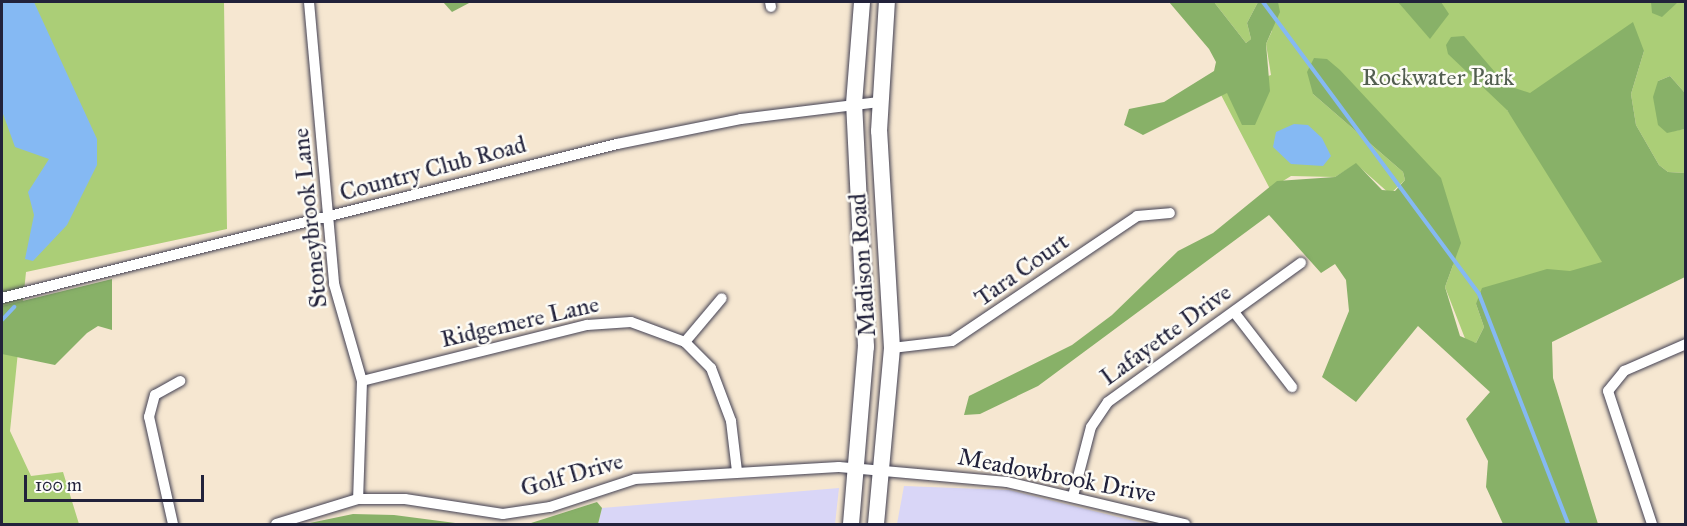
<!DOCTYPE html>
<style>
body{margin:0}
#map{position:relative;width:1687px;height:526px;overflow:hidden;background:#f6e7d1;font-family:"IM FELL Great Primer",serif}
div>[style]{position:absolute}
.built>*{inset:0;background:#d9d6f7}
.green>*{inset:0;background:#abce77}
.forest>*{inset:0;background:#88b168}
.water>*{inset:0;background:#85b9f3}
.stream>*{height:4px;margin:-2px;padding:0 2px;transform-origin:2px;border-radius:2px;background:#85b9f3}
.roads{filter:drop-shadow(0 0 2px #424052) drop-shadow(0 0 2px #424052)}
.street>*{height:10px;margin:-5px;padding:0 5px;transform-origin:5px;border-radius:5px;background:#fff}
.primary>*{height:16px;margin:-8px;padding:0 8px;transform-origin:8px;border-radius:8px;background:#fff}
span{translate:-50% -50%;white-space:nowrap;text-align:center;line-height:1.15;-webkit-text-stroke:5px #fdfcf7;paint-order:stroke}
.park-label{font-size:24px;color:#525e50}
.street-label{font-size:24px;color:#22223b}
.frame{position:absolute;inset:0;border:3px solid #22223b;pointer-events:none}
.scale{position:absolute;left:24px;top:475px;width:180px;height:27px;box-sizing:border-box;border:3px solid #22223b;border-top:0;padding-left:8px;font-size:18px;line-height:21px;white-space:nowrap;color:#22223b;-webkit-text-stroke:4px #fdfcf7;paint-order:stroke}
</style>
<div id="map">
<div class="built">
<i style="clip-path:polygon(904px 486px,1009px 490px,1146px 524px,897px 524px)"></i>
<i style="clip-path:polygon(839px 488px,835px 524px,598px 524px,602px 508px)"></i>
</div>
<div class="green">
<i style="clip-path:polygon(2px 2px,224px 2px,227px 229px,26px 272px,10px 431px,31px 476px,63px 472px,79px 524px,2px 524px)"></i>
<i style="clip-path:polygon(1214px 2px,1258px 2px,1247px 23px,1251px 39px,1246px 43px)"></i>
<i style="clip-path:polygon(1270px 2px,1685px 2px,1685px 93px,1670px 76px,1658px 81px,1657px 115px,1667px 132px,1685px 129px,1685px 173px,1668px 172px,1659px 165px,1636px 125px,1631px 94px,1644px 51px,1507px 110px,1646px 289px,1476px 304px,1484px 327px,1476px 343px,1466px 341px,1445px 287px,1453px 265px,1421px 175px,1320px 59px,1313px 94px,1403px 172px,1405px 180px,1390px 194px,1356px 164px,1335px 177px,1291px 176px,1270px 189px,1220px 93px,1271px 75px,1266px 44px,1272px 31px)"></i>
</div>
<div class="forest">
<i style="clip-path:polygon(443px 2px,471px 2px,452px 12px)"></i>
<i style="clip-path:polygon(1169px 2px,1214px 2px,1246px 43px,1251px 39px,1247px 23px,1258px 2px,1278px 2px,1280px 12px,1266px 44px,1270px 91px,1255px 125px,1242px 125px,1227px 93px,1143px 135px,1124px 125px,1129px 109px,1164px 102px,1214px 71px,1216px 62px,1209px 49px)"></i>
<i style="clip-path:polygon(1398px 2px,1441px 2px,1449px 14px,1430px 39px)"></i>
<i style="clip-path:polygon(1651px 2px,1678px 2px,1662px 17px,1652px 13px)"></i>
<i style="clip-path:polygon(1633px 22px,1644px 51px,1631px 94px,1636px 125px,1659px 165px,1668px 172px,1685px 173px,1685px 277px,1552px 342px,1553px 378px,1598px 524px,1503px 524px,1486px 487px,1488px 461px,1466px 419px,1490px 392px,1418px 326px,1356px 402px,1322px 377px,1349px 311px,1346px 280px,1335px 264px,1321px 273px,1269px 215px,1038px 386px,980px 414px,964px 415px,969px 396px,1072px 345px,1112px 315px,1178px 251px,1213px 233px,1277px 181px,1335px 177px,1356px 163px,1382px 190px,1395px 191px,1405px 180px,1403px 172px,1313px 94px,1307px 72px,1314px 58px,1327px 59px,1340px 70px,1441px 178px,1461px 243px,1445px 287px,1460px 336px,1476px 343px,1484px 327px,1476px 304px,1482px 288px,1547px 269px,1570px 271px,1602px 262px,1507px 110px,1448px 54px,1446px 45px,1451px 37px,1464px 36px,1506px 85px,1530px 93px)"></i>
<i style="clip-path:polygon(1670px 76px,1685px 93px,1685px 129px,1667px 133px,1658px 125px,1653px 97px,1658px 81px)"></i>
<i style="clip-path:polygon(112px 279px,112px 330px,98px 326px,87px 333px,55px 365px,2px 354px,2px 306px)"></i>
<i style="clip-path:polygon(597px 502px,602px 508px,598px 524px,528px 524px)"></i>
<i style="clip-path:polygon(353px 514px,394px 515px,463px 524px,305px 524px)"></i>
</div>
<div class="water">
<i style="clip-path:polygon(2px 2px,34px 2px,97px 139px,97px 165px,67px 225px,33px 261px,25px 259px,34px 215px,28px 192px,49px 159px,15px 147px,2px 111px)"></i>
<i style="clip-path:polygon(1294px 124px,1308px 125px,1322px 138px,1331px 156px,1323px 166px,1291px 164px,1273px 147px,1276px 132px)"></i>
</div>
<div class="stream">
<i style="left:1263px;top:2px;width:363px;rotate:53.5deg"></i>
<i style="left:1479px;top:294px;width:247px;rotate:68.8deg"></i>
<i style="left:2px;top:320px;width:18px;rotate:-47deg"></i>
</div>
<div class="roads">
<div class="street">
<i style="left:309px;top:2px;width:283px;rotate:84.9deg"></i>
<i style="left:334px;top:284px;width:101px;rotate:73.9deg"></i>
<i style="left:362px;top:381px;width:118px;rotate:91.9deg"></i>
<i style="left:770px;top:2px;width:5px;rotate:79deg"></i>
<i style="left:2px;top:298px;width:634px;rotate:-14.06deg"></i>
<i style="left:617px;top:144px;width:126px;rotate:-11.4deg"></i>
<i style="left:741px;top:119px;width:139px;rotate:-7deg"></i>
<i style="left:1234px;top:312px;width:95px;rotate:52.3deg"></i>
<i style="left:685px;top:342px;width:57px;rotate:-49.9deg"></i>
<i style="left:892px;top:348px;width:60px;rotate:-6.7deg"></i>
<i style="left:952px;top:341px;width:223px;rotate:-34deg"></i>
<i style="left:1137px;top:216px;width:33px;rotate:-5deg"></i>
<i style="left:362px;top:381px;width:232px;rotate:-14deg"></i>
<i style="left:587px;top:325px;width:44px;rotate:-3.9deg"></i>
<i style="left:631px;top:322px;width:58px;rotate:20.3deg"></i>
<i style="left:685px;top:342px;width:37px;rotate:45deg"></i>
<i style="left:711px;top:368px;width:57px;rotate:69.3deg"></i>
<i style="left:731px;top:421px;width:50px;rotate:83.2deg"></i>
<i style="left:1073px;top:496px;width:71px;rotate:-75.4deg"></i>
<i style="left:1091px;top:427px;width:30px;rotate:-56deg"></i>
<i style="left:1108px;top:402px;width:238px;rotate:-35.8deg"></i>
<i style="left:173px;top:524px;width:110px;rotate:-102.6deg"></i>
<i style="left:149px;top:417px;width:23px;rotate:-75deg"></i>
<i style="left:155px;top:395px;width:29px;rotate:-29deg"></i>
<i style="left:276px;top:524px;width:86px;rotate:-17deg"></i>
<i style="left:358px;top:499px;width:47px"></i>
<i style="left:405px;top:499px;width:99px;rotate:8.7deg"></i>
<i style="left:503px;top:514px;width:48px;rotate:-8.5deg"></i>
<i style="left:550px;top:507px;width:89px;rotate:-18.2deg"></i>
<i style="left:635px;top:479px;width:204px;rotate:-3.4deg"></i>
<i style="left:839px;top:467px;width:169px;rotate:5.1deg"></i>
<i style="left:1007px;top:482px;width:183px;rotate:13.3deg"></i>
<i style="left:1652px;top:524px;width:140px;rotate:-108.3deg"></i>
<i style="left:1608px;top:391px;width:26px;rotate:-51deg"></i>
<i style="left:1624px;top:371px;width:68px;rotate:-23.5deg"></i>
</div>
<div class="primary">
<i style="left:851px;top:524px;width:178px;rotate:-85.2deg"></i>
<i style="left:866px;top:347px;width:243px;rotate:-92.8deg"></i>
<i style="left:854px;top:104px;width:102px;rotate:-85.5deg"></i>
<i style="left:876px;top:524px;width:177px;rotate:-84.8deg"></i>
<i style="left:892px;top:348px;width:217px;rotate:-93.4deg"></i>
<i style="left:879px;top:131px;width:129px;rotate:-86.5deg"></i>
</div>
</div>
<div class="park-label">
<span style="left:1438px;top:78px">Rockwater Park</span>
</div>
<div class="street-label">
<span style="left:433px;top:169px;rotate:-15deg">Country Club Road</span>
<span style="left:310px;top:218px;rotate:-96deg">Stoneybrook Lane</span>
<span style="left:863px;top:265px;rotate:-94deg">Madison Road</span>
<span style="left:1022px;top:270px;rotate:-35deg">Tara Court</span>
<span style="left:520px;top:322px;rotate:-13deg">Ridgemere Lane</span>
<span style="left:1166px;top:335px;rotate:-36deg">Lafayette Drive</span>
<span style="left:572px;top:475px;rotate:-16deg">Golf Drive</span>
<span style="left:1057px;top:476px;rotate:11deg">Meadowbrook Drive</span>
</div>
<div class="frame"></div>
<div class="scale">100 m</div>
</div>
